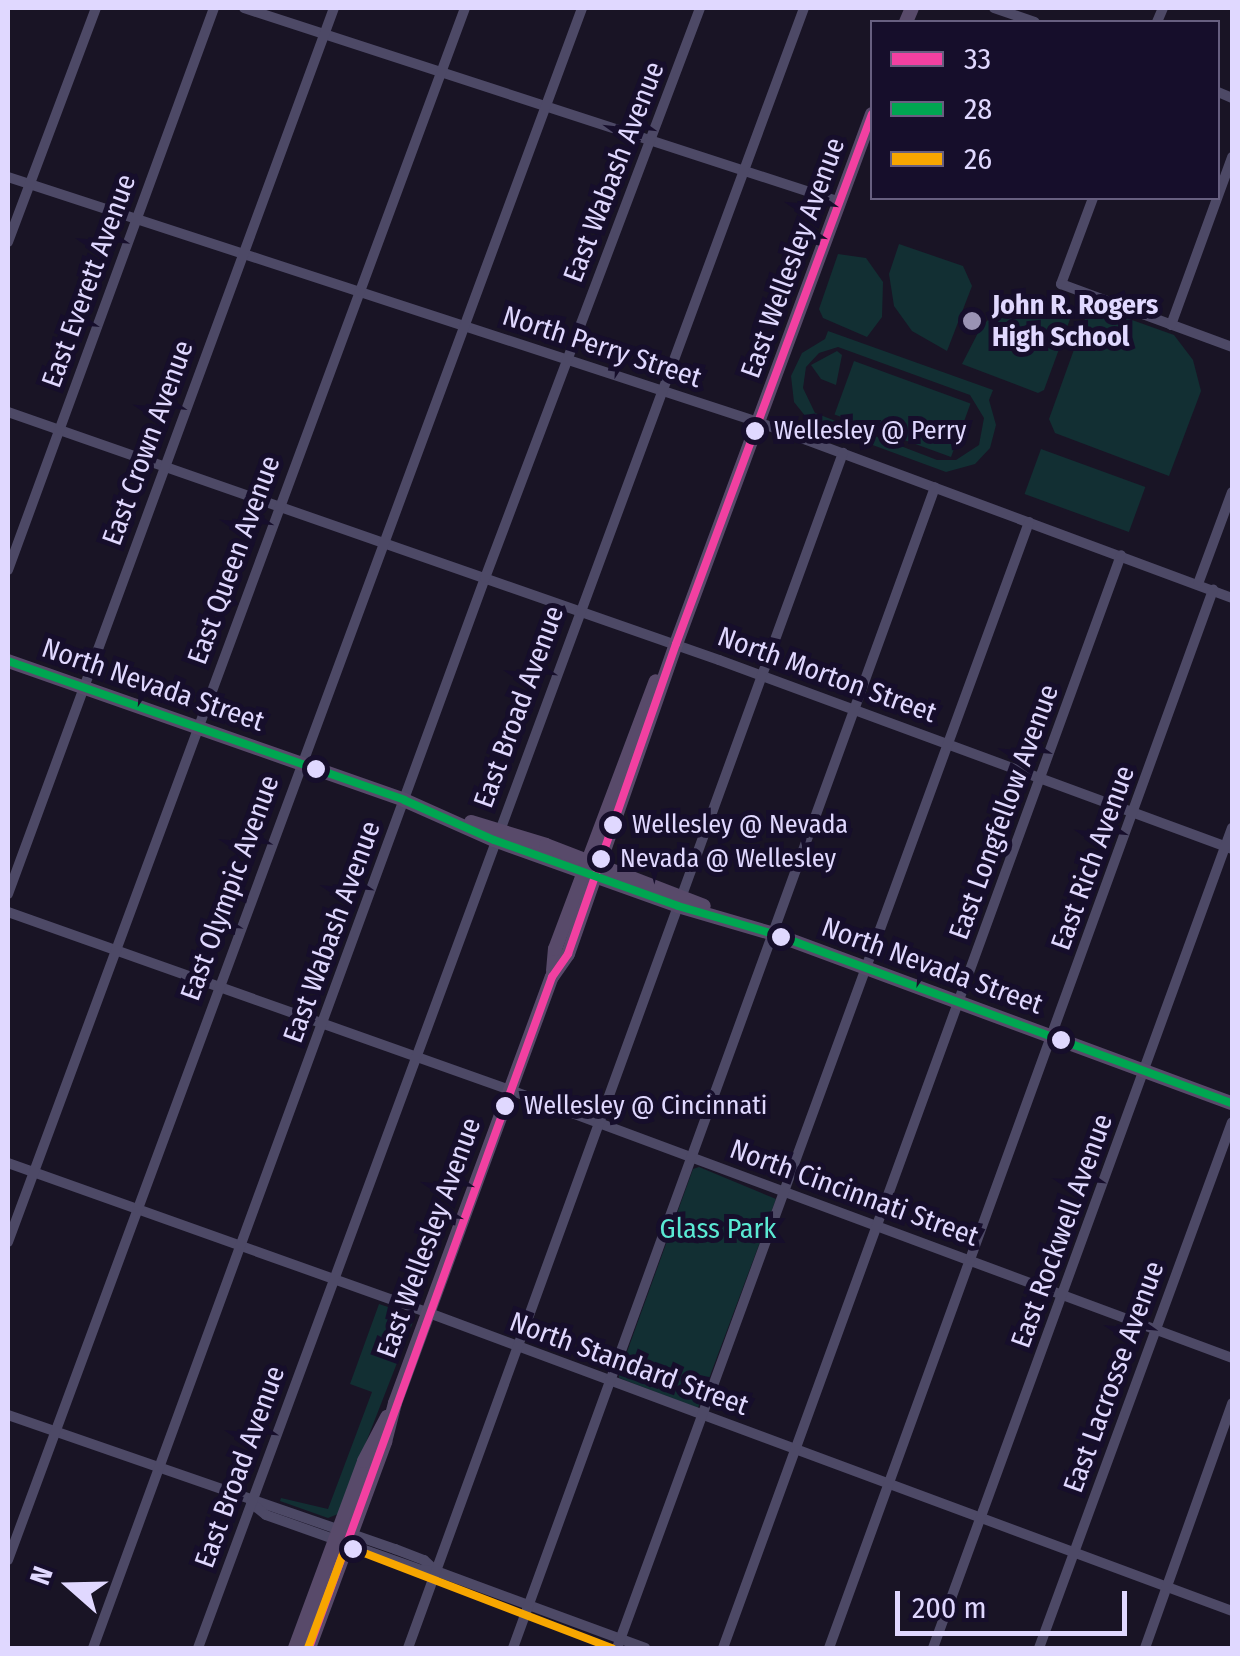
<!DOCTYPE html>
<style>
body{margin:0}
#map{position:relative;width:1240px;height:1656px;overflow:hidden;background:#191425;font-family:"Fira Sans Condensed",sans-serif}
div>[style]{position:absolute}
.green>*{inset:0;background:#122f33;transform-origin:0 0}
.minor>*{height:10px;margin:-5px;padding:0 5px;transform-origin:5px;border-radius:5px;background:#4d4966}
.major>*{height:14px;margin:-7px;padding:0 7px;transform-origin:7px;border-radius:7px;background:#584a6a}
.bus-1>*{height:8px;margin:-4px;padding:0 4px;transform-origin:4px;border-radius:4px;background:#f240a1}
.bus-2>*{height:8px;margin:-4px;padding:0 4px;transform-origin:4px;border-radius:4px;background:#00a651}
.bus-3>*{height:8px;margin:-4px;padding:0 4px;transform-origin:4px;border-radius:4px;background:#f7a600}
.dots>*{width:28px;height:28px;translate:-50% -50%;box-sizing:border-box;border:5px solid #160e2b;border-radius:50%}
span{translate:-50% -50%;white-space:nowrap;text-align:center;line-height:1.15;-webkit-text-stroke:10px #160e2b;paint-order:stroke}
.bus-label{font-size:26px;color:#e0d8ff}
.left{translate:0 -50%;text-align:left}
.street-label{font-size:28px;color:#e0d8ff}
.poi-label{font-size:28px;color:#e0d8ff;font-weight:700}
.park-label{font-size:28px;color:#5ae9d3}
.frame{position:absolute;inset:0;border:10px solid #e0d8ff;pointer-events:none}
.legend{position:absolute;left:870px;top:20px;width:350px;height:180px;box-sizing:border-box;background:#160e2b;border:2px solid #675f80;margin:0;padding:12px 18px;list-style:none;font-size:30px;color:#e0d8ff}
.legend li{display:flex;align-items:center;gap:20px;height:50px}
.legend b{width:50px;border:2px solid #675f80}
.north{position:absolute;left:20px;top:1536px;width:100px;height:100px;-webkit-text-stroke:8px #160e2b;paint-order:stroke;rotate:290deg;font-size:28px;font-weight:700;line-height:40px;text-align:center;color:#e0d8ff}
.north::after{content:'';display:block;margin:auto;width:35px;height:45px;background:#e0d8ff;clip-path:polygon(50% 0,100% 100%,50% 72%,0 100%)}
.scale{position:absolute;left:895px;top:1591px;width:232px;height:45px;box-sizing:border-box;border:5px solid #e0d8ff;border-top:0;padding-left:12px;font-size:30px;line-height:35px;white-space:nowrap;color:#e0d8ff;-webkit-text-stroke:8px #160e2b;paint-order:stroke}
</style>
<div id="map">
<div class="green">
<i style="clip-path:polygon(899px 244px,963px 266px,972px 286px,947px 351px,912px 331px,894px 306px,889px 274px)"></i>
<i style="clip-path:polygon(838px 254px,866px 258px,883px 282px,882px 317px,867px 337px,823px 318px,819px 309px)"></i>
<i style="clip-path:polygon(1027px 302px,1073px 311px,1044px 390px,1038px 393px,962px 364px,981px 327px,994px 314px)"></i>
<i style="clip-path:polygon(1090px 305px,1174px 335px,1193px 360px,1201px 391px,1169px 476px,1055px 433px,1049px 419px)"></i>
<i style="clip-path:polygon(evenodd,828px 331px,993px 390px,989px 400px,996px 425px,990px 448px,975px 464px,946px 472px,810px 422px,794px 402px,791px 376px,802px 353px,825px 339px,828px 331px,838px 347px,970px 395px,984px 418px,979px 445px,956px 460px,937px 460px,815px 413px,803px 388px,806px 367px,819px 353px,838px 347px)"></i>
<i style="clip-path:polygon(837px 351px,842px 355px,836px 385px,821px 379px,811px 365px)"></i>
<i style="left:854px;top:361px;width:124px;height:57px;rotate:20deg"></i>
<i style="left:1041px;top:449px;width:111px;height:48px;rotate:20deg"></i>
<i style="clip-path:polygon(699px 1167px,776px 1199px,698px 1408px,619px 1378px,619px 1374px,693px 1169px)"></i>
<i style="clip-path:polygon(379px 1304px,412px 1315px,413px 1322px,338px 1514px,328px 1518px,280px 1501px,281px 1498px,328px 1509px,372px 1392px,350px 1384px)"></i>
</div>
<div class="minor">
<i style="left:244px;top:8px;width:627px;rotate:18.03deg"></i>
<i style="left:994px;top:8px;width:43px;rotate:18.9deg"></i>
<i style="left:1157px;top:22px;width:15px;rotate:-67deg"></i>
<i style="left:1218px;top:92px;width:15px;rotate:23deg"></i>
<i style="left:8px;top:177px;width:789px;rotate:18.09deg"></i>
<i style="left:758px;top:422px;width:506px;rotate:20.37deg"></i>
<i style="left:1093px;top:198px;width:92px;rotate:110.4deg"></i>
<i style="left:1061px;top:284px;width:182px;rotate:20.2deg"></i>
<i style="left:8px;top:242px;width:250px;rotate:-69.4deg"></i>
<i style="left:1171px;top:325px;width:179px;rotate:-70deg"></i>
<i style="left:8px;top:412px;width:753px;rotate:19.23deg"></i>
<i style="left:719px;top:660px;width:547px;rotate:20.22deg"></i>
<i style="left:8px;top:570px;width:599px;rotate:-69.87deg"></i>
<i style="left:1198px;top:584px;width:98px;rotate:-69.7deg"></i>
<i style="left:8px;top:894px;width:944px;rotate:-69.8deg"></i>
<i style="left:8px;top:912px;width:533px;rotate:19.52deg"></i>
<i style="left:510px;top:1090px;width:770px;rotate:20.36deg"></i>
<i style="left:8px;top:1163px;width:447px;rotate:19.6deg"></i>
<i style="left:429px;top:1313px;width:857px;rotate:20.36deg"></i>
<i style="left:8px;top:1242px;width:1316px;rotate:-69.68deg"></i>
<i style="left:8px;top:1415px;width:410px;rotate:19.1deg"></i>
<i style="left:395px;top:1549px;width:31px;rotate:21deg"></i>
<i style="left:424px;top:1560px;width:16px;rotate:43deg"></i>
<i style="left:436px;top:1571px;width:223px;rotate:20.2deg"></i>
<i style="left:251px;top:1503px;width:19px;rotate:39deg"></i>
<i style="left:266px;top:1515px;width:164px;rotate:19.5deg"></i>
<i style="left:421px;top:1570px;width:14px;rotate:4deg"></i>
<i style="left:8px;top:1560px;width:1655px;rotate:-69.7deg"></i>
<i style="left:93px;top:1648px;width:1140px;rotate:-69.88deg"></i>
<i style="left:485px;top:578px;width:609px;rotate:-69.33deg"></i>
<i style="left:198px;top:1648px;width:1748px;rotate:-69.72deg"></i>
<i style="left:408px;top:1648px;width:1272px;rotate:-70deg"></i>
<i style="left:513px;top:1648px;width:1235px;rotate:-70.02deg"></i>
<i style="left:617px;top:1648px;width:1199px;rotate:-69.9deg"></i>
<i style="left:723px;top:1648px;width:1163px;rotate:-69.99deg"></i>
<i style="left:829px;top:1648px;width:1126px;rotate:-70.05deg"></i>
<i style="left:933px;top:1648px;width:873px;rotate:-69.97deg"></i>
<i style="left:1039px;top:1648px;width:560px;rotate:-69.85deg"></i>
<i style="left:1145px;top:1648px;width:260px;rotate:-70.4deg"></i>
</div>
<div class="major">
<i style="left:906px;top:22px;width:15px;rotate:-67deg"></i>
<i style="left:8px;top:661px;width:420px;rotate:19.3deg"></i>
<i style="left:404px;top:800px;width:98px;rotate:24deg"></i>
<i style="left:494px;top:840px;width:195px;rotate:19.7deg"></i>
<i style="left:678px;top:906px;width:100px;rotate:16.3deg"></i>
<i style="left:774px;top:934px;width:488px;rotate:20.3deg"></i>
<i style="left:471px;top:822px;width:78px;rotate:17deg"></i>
<i style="left:546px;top:845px;width:169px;rotate:21.1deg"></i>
<i style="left:553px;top:971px;width:22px;rotate:-85deg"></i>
<i style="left:555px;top:949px;width:286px;rotate:-69.4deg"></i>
<i style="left:295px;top:1648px;width:199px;rotate:-69.7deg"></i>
<i style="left:364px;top:1461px;width:50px;rotate:-62.4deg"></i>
<i style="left:309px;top:1648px;width:220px;rotate:-69.7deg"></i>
<i style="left:385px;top:1442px;width:40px;rotate:-75.6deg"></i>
<i style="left:395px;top:1403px;width:454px;rotate:-69.8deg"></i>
<i style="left:552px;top:977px;width:28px;rotate:-55deg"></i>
<i style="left:568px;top:954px;width:328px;rotate:-70.8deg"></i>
<i style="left:676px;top:644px;width:565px;rotate:-69.71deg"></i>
</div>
<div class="bus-1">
<i style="left:309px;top:1648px;width:714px;rotate:-70.09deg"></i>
<i style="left:552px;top:977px;width:28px;rotate:-55deg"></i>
<i style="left:568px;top:954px;width:328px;rotate:-70.8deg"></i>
<i style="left:676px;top:644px;width:565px;rotate:-69.71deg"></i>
</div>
<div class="bus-2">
<i style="left:8px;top:661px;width:420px;rotate:19.3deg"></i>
<i style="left:404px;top:800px;width:98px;rotate:24deg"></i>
<i style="left:494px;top:840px;width:195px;rotate:19.7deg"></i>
<i style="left:678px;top:906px;width:100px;rotate:16.3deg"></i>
<i style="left:774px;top:934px;width:488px;rotate:20.3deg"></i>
</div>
<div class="bus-3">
<i style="left:308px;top:1648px;width:109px;rotate:-69.6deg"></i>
<i style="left:346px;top:1546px;width:285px;rotate:21deg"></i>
</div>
<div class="dots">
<i style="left:972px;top:321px;background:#9a93b3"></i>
<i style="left:755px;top:431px;background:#e0d8ff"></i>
<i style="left:316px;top:769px;background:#e0d8ff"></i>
<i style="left:613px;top:825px;background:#e0d8ff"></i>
<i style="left:601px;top:859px;background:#e0d8ff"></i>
<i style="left:781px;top:937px;background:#e0d8ff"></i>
<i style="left:1061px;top:1040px;background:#e0d8ff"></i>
<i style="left:505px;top:1106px;background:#e0d8ff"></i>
<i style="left:353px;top:1549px;background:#e0d8ff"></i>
</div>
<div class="bus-label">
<span class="left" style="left:774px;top:431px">Wellesley @ Perry</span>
<span class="left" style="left:632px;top:825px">Wellesley @ Nevada</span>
<span class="left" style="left:620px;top:859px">Nevada @ Wellesley</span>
<span class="left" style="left:524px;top:1106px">Wellesley @ Cincinnati</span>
</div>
<div class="street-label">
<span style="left:614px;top:172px;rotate:-69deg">East Wabash Avenue</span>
<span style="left:793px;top:258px;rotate:-70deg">East Wellesley Avenue</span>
<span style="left:89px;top:281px;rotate:-70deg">East Everett Avenue</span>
<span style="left:602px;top:347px;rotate:18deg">North Perry Street</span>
<span style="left:148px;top:443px;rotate:-70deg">East Crown Avenue</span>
<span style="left:234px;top:560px;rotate:-70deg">East Queen Avenue</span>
<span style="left:827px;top:675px;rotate:20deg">North Morton Street</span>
<span style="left:153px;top:685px;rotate:19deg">North Nevada Street</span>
<span style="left:519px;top:707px;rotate:-70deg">East Broad Avenue</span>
<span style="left:1004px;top:812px;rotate:-70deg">East Longfellow Avenue</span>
<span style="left:1093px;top:858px;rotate:-70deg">East Rich Avenue</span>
<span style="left:230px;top:888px;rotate:-70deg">East Olympic Avenue</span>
<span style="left:332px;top:932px;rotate:-70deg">East Wabash Avenue</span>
<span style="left:932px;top:966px;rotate:20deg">North Nevada Street</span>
<span style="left:854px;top:1193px;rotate:20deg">North Cincinnati Street</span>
<span style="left:1062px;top:1231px;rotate:-70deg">East Rockwell Avenue</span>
<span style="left:429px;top:1238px;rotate:-70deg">East Wellesley Avenue</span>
<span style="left:629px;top:1364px;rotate:20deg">North Standard Street</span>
<span style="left:1114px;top:1377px;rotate:-70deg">East Lacrosse Avenue</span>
<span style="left:240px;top:1467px;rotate:-70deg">East Broad Avenue</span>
</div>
<div class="poi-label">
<span class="left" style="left:992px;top:321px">John R. Rogers<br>High School</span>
</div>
<div class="park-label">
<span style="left:718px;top:1229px">Glass Park</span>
</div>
<div class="frame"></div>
<ul class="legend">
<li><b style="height:12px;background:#f240a1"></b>33</li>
<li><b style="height:12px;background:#00a651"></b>28</li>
<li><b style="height:12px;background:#f7a600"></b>26</li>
</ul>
<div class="north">N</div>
<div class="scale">200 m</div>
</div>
